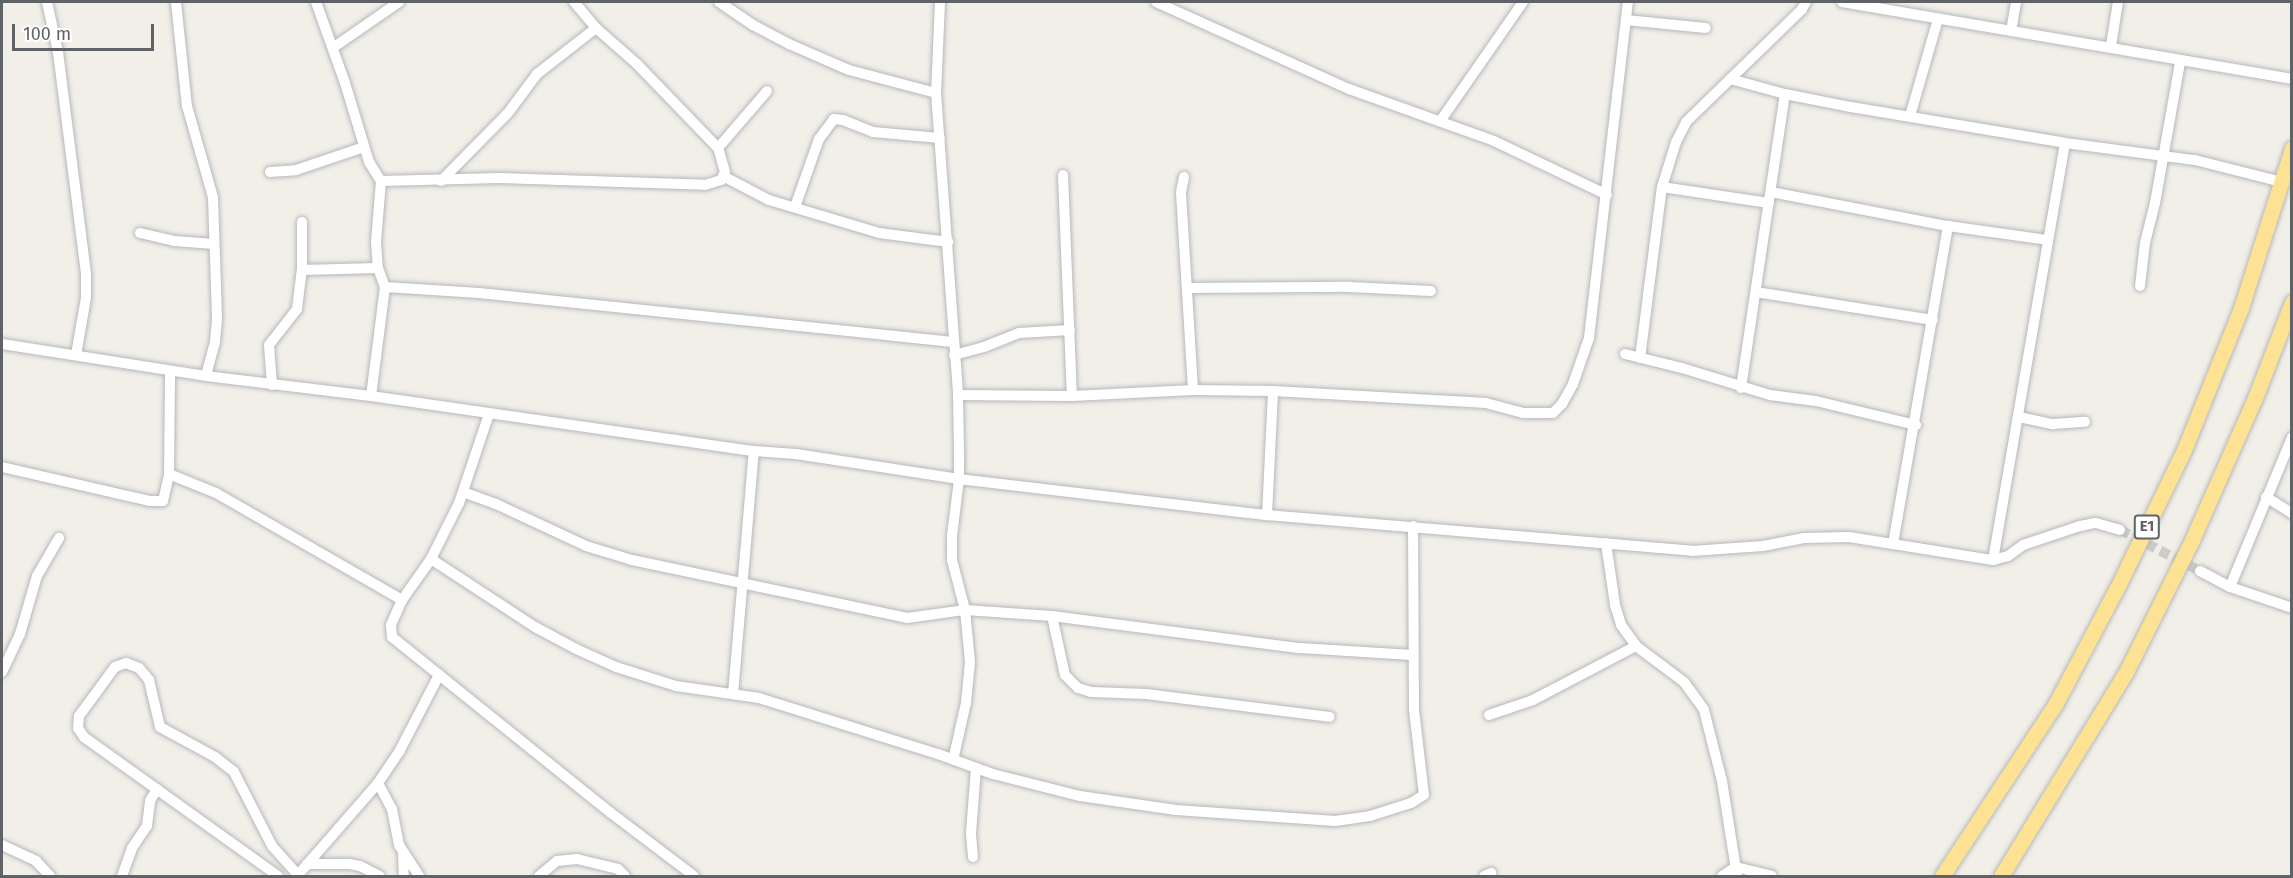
<!DOCTYPE html>
<style>
body{margin:0}
#map{position:relative;width:2293px;height:878px;overflow:hidden;background:#f1efe8;font-family:"Fira Sans",sans-serif}
div>[style]{position:absolute}
.minor-tunnel>*{height:10px;margin-top:-5px;transform-origin:0;background:repeating-linear-gradient(90deg,#ccccc8 0 10px,transparent 0 15px)}
.roads{filter:drop-shadow(0 0 2px #b5b8bc) drop-shadow(0 0 2px #b5b8bc)}
.minor>*{height:10px;margin:-5px;padding:0 5px;transform-origin:5px;border-radius:5px;background:#fff}
.highway>*{height:15px;margin:-7.5px;padding:0 7.5px;transform-origin:7.5px;border-radius:7.5px;background:#fde293}
span{translate:-50% -50%;white-space:nowrap;text-align:center;line-height:1.15;-webkit-text-stroke:4.5px #fff;paint-order:stroke}
.shield-label span{padding:2px 4px;background:#fff;border:2px solid;border-radius:4px;-webkit-text-stroke-width:0}
.shield-label{font-size:15px;color:#5f6368;font-weight:700}
.frame{position:absolute;inset:0;border:3px solid #5f6368;pointer-events:none}
.scale{position:absolute;left:12px;top:24px;width:142px;height:27px;box-sizing:border-box;border:3px solid #5f6368;border-top:0;padding-left:8px;font-size:18px;line-height:21px;white-space:nowrap;color:#5f6368;-webkit-text-stroke:4px #fff;paint-order:stroke}
</style>
<div id="map">
<div class="minor-tunnel">
<i style="left:2120px;top:530px;width:90px;rotate:27.1deg"></i>
</div>
<div class="roads">
<div class="minor">
<i style="left:47px;top:2px;width:51px;rotate:77.6deg"></i>
<i style="left:58px;top:52px;width:225px;rotate:82.8deg"></i>
<i style="left:86px;top:275px;width:23px;rotate:90deg"></i>
<i style="left:86px;top:298px;width:58px;rotate:100deg"></i>
<i style="left:176px;top:2px;width:105px;rotate:84deg"></i>
<i style="left:187px;top:106px;width:95px;rotate:74.1deg"></i>
<i style="left:213px;top:197px;width:122px;rotate:88.1deg"></i>
<i style="left:217px;top:319px;width:23px;rotate:95deg"></i>
<i style="left:215px;top:342px;width:35px;rotate:105deg"></i>
<i style="left:316px;top:2px;width:86px;rotate:70.3deg"></i>
<i style="left:345px;top:83px;width:83px;rotate:73.1deg"></i>
<i style="left:369px;top:162px;width:22px;rotate:58deg"></i>
<i style="left:381px;top:181px;width:61px;rotate:94.7deg"></i>
<i style="left:376px;top:242px;width:26px;rotate:86deg"></i>
<i style="left:378px;top:268px;width:20px;rotate:70deg"></i>
<i style="left:385px;top:287px;width:110px;rotate:97.3deg"></i>
<i style="left:719px;top:2px;width:41px;rotate:34.1deg"></i>
<i style="left:753px;top:25px;width:41px;rotate:27.8deg"></i>
<i style="left:789px;top:44px;width:65px;rotate:23.4deg"></i>
<i style="left:849px;top:70px;width:90px;rotate:14.8deg"></i>
<i style="left:940px;top:2px;width:91px;rotate:92.5deg"></i>
<i style="left:936px;top:93px;width:303px;rotate:85.8deg"></i>
<i style="left:958px;top:395px;width:60px;rotate:89deg"></i>
<i style="left:959px;top:455px;width:24px;rotate:90deg"></i>
<i style="left:959px;top:479px;width:57px;rotate:97deg"></i>
<i style="left:952px;top:536px;width:24px;rotate:90deg"></i>
<i style="left:952px;top:560px;width:52px;rotate:75.4deg"></i>
<i style="left:965px;top:610px;width:52px;rotate:84.5deg"></i>
<i style="left:970px;top:662px;width:41px;rotate:95.6deg"></i>
<i style="left:966px;top:703px;width:58px;rotate:102.8deg"></i>
<i style="left:1156px;top:2px;width:212px;rotate:24.3deg"></i>
<i style="left:1349px;top:89px;width:154px;rotate:19.7deg"></i>
<i style="left:1494px;top:141px;width:125px;rotate:25.5deg"></i>
<i style="left:1842px;top:2px;width:457px;rotate:9.7deg"></i>
<i style="left:1626px;top:20px;width:80px;rotate:5.7deg"></i>
<i style="left:2011px;top:31px;width:29px;rotate:-80deg"></i>
<i style="left:2111px;top:46px;width:45px;rotate:-81deg"></i>
<i style="left:334px;top:47px;width:79px;rotate:-34.7deg"></i>
<i style="left:1730px;top:79px;width:57px;rotate:15.3deg"></i>
<i style="left:1785px;top:94px;width:61px;rotate:11.3deg"></i>
<i style="left:1845px;top:106px;width:223px;rotate:9.5deg"></i>
<i style="left:2065px;top:143px;width:131px;rotate:7.5deg"></i>
<i style="left:2195px;top:160px;width:89px;rotate:14.3deg"></i>
<i style="left:1910px;top:116px;width:101px;rotate:-73.9deg"></i>
<i style="left:1441px;top:120px;width:144px;rotate:-55.2deg"></i>
<i style="left:718px;top:148px;width:75px;rotate:-49.3deg"></i>
<i style="left:270px;top:172px;width:26px;rotate:-4deg"></i>
<i style="left:296px;top:170px;width:72px;rotate:-18.7deg"></i>
<i style="left:1063px;top:175px;width:221px;rotate:87.7deg"></i>
<i style="left:723px;top:176px;width:52px;rotate:27.6deg"></i>
<i style="left:769px;top:200px;width:115px;rotate:16.7deg"></i>
<i style="left:879px;top:233px;width:70px;rotate:7.4deg"></i>
<i style="left:1184px;top:177px;width:16px;rotate:101deg"></i>
<i style="left:1181px;top:193px;width:197px;rotate:86.5deg"></i>
<i style="left:381px;top:181px;width:118px;rotate:-1.5deg"></i>
<i style="left:499px;top:178px;width:206px;rotate:1.9deg"></i>
<i style="left:705px;top:185px;width:17px;rotate:-17deg"></i>
<i style="left:721px;top:180px;width:9px;rotate:-63deg"></i>
<i style="left:725px;top:172px;width:25px;rotate:-106deg"></i>
<i style="left:718px;top:148px;width:117px;rotate:-134deg"></i>
<i style="left:637px;top:64px;width:55px;rotate:-138.7deg"></i>
<i style="left:596px;top:28px;width:34px;rotate:-130deg"></i>
<i style="left:441px;top:181px;width:95px;rotate:-45.4deg"></i>
<i style="left:508px;top:113px;width:49px;rotate:-53.4deg"></i>
<i style="left:537px;top:74px;width:75px;rotate:-37.9deg"></i>
<i style="left:1662px;top:187px;width:108px;rotate:8.5deg"></i>
<i style="left:1771px;top:192px;width:180px;rotate:10.9deg"></i>
<i style="left:1948px;top:226px;width:100px;rotate:8deg"></i>
<i style="left:795px;top:207px;width:72px;rotate:-70.6deg"></i>
<i style="left:819px;top:139px;width:25px;rotate:-53deg"></i>
<i style="left:834px;top:119px;width:9px;rotate:6deg"></i>
<i style="left:843px;top:120px;width:32px;rotate:22deg"></i>
<i style="left:873px;top:132px;width:67px;rotate:5.1deg"></i>
<i style="left:140px;top:233px;width:35px;rotate:13deg"></i>
<i style="left:174px;top:241px;width:40px;rotate:4.3deg"></i>
<i style="left:302px;top:270px;width:76px;rotate:-1.5deg"></i>
<i style="left:2140px;top:286px;width:43px;rotate:-83.4deg"></i>
<i style="left:2145px;top:243px;width:41px;rotate:-76deg"></i>
<i style="left:2155px;top:203px;width:143px;rotate:-79.9deg"></i>
<i style="left:385px;top:287px;width:94px;rotate:3.7deg"></i>
<i style="left:479px;top:293px;width:476px;rotate:5.9deg"></i>
<i style="left:1187px;top:288px;width:162px;rotate:-0.4deg"></i>
<i style="left:1349px;top:287px;width:82px;rotate:2.8deg"></i>
<i style="left:1756px;top:292px;width:179px;rotate:9deg"></i>
<i style="left:2px;top:344px;width:206px;rotate:8.9deg"></i>
<i style="left:206px;top:376px;width:166px;rotate:6.9deg"></i>
<i style="left:371px;top:396px;width:387px;rotate:8.2deg"></i>
<i style="left:754px;top:451px;width:42px;rotate:4.1deg"></i>
<i style="left:796px;top:454px;width:165px;rotate:8.7deg"></i>
<i style="left:959px;top:479px;width:310px;rotate:6.7deg"></i>
<i style="left:1267px;top:515px;width:427px;rotate:4.8deg"></i>
<i style="left:1692px;top:551px;width:71px;rotate:-4deg"></i>
<i style="left:1763px;top:546px;width:42px;rotate:-11deg"></i>
<i style="left:1804px;top:538px;width:45px;rotate:-1.3deg"></i>
<i style="left:1849px;top:537px;width:146px;rotate:9.1deg"></i>
<i style="left:1993px;top:560px;width:16px;rotate:-15deg"></i>
<i style="left:2008px;top:556px;width:19px;rotate:-36deg"></i>
<i style="left:2023px;top:545px;width:60px;rotate:-18.4deg"></i>
<i style="left:2080px;top:526px;width:16px;rotate:-11deg"></i>
<i style="left:2096px;top:523px;width:25px;rotate:16deg"></i>
<i style="left:1625px;top:354px;width:59px;rotate:13.8deg"></i>
<i style="left:1682px;top:368px;width:92px;rotate:17.1deg"></i>
<i style="left:1770px;top:395px;width:46px;rotate:7.4deg"></i>
<i style="left:1816px;top:401px;width:103px;rotate:13.5deg"></i>
<i style="left:954px;top:355px;width:31px;rotate:-15deg"></i>
<i style="left:984px;top:347px;width:38px;rotate:-22deg"></i>
<i style="left:1019px;top:333px;width:51px;rotate:-3.4deg"></i>
<i style="left:1640px;top:358px;width:172px;rotate:-82.7deg"></i>
<i style="left:1662px;top:187px;width:47px;rotate:-72.7deg"></i>
<i style="left:1676px;top:142px;width:22px;rotate:-63deg"></i>
<i style="left:1686px;top:122px;width:162px;rotate:-44.2deg"></i>
<i style="left:1802px;top:9px;width:8px;rotate:-60deg"></i>
<i style="left:272px;top:385px;width:40px;rotate:-94.3deg"></i>
<i style="left:269px;top:345px;width:46px;rotate:-52.1deg"></i>
<i style="left:297px;top:309px;width:39px;rotate:-83deg"></i>
<i style="left:302px;top:270px;width:48px;rotate:-90deg"></i>
<i style="left:1741px;top:388px;width:297px;rotate:-81.5deg"></i>
<i style="left:958px;top:395px;width:114px;rotate:0.5deg"></i>
<i style="left:1072px;top:396px;width:121px;rotate:-2.8deg"></i>
<i style="left:1193px;top:390px;width:80px;rotate:0.7deg"></i>
<i style="left:1273px;top:391px;width:213px;rotate:3.2deg"></i>
<i style="left:1486px;top:403px;width:38px;rotate:15deg"></i>
<i style="left:1523px;top:413px;width:30px"></i>
<i style="left:1553px;top:413px;width:13px;rotate:-45deg"></i>
<i style="left:1562px;top:404px;width:23px;rotate:-61deg"></i>
<i style="left:1573px;top:384px;width:49px;rotate:-70.8deg"></i>
<i style="left:1589px;top:338px;width:338px;rotate:-83.4deg"></i>
<i style="left:489px;top:414px;width:94px;rotate:108.6deg"></i>
<i style="left:459px;top:503px;width:63px;rotate:116.6deg"></i>
<i style="left:431px;top:559px;width:50px;rotate:125.3deg"></i>
<i style="left:402px;top:600px;width:27px;rotate:114deg"></i>
<i style="left:391px;top:625px;width:12px;rotate:85deg"></i>
<i style="left:392px;top:637px;width:281px;rotate:38.8deg"></i>
<i style="left:611px;top:813px;width:104px;rotate:37.2deg"></i>
<i style="left:2019px;top:417px;width:35px;rotate:12deg"></i>
<i style="left:2053px;top:424px;width:32px;rotate:-4deg"></i>
<i style="left:2px;top:467px;width:151px;rotate:13deg"></i>
<i style="left:149px;top:501px;width:14px"></i>
<i style="left:163px;top:501px;width:28px;rotate:-77deg"></i>
<i style="left:169px;top:474px;width:103px;rotate:-89.4deg"></i>
<i style="left:169px;top:474px;width:51px;rotate:22deg"></i>
<i style="left:216px;top:493px;width:215px;rotate:29.9deg"></i>
<i style="left:463px;top:492px;width:35px;rotate:20deg"></i>
<i style="left:496px;top:504px;width:99px;rotate:25deg"></i>
<i style="left:586px;top:546px;width:48px;rotate:16.9deg"></i>
<i style="left:632px;top:560px;width:281px;rotate:11.9deg"></i>
<i style="left:907px;top:618px;width:59px;rotate:-7.9deg"></i>
<i style="left:965px;top:610px;width:87px;rotate:3.9deg"></i>
<i style="left:1052px;top:616px;width:250px;rotate:7.4deg"></i>
<i style="left:1300px;top:648px;width:112px;rotate:3.6deg"></i>
<i style="left:2266px;top:497px;width:31px;rotate:32deg"></i>
<i style="left:1267px;top:515px;width:124px;rotate:-87.2deg"></i>
<i style="left:1606px;top:543px;width:63px;rotate:81.7deg"></i>
<i style="left:1615px;top:605px;width:21px;rotate:73deg"></i>
<i style="left:1621px;top:625px;width:26px;rotate:54deg"></i>
<i style="left:1636px;top:646px;width:60px;rotate:36.9deg"></i>
<i style="left:1684px;top:682px;width:34px;rotate:54deg"></i>
<i style="left:1704px;top:710px;width:73px;rotate:75.8deg"></i>
<i style="left:1722px;top:781px;width:96px;rotate:81deg"></i>
<i style="left:1893px;top:544px;width:323px;rotate:-80.2deg"></i>
<i style="left:431px;top:559px;width:124px;rotate:33.2deg"></i>
<i style="left:535px;top:627px;width:47px;rotate:28.2deg"></i>
<i style="left:576px;top:649px;width:44px;rotate:24.2deg"></i>
<i style="left:616px;top:667px;width:63px;rotate:17.6deg"></i>
<i style="left:676px;top:686px;width:84px;rotate:8.2deg"></i>
<i style="left:759px;top:698px;width:188px;rotate:17.4deg"></i>
<i style="left:938px;top:754px;width:59px;rotate:20deg"></i>
<i style="left:993px;top:774px;width:90px;rotate:14.2deg"></i>
<i style="left:1080px;top:796px;width:97px;rotate:8.3deg"></i>
<i style="left:1176px;top:810px;width:159px;rotate:4deg"></i>
<i style="left:1335px;top:821px;width:35px;rotate:-8deg"></i>
<i style="left:1370px;top:816px;width:43px;rotate:-17.6deg"></i>
<i style="left:1411px;top:803px;width:15px;rotate:-32deg"></i>
<i style="left:1424px;top:795px;width:86px;rotate:-96.7deg"></i>
<i style="left:1414px;top:710px;width:184px;rotate:-90.3deg"></i>
<i style="left:1993px;top:560px;width:423px;rotate:-80.2deg"></i>
<i style="left:2200px;top:571px;width:34px;rotate:28deg"></i>
<i style="left:2230px;top:587px;width:65px;rotate:18.7deg"></i>
<i style="left:2230px;top:587px;width:162px;rotate:-67.5deg"></i>
<i style="left:1052px;top:616px;width:60px;rotate:77.6deg"></i>
<i style="left:1065px;top:675px;width:18px;rotate:45deg"></i>
<i style="left:1078px;top:688px;width:14px;rotate:17deg"></i>
<i style="left:1091px;top:692px;width:55px;rotate:2.1deg"></i>
<i style="left:1146px;top:694px;width:185px;rotate:7.1deg"></i>
<i style="left:2px;top:672px;width:42px;rotate:-64.7deg"></i>
<i style="left:20px;top:634px;width:60px;rotate:-73.7deg"></i>
<i style="left:37px;top:576px;width:44px;rotate:-59.9deg"></i>
<i style="left:733px;top:694px;width:244px;rotate:-85.1deg"></i>
<i style="left:1489px;top:715px;width:46px;rotate:-18.8deg"></i>
<i style="left:1533px;top:700px;width:116px;rotate:-27.7deg"></i>
<i style="left:378px;top:783px;width:30px;rotate:62deg"></i>
<i style="left:392px;top:809px;width:37px;rotate:79deg"></i>
<i style="left:399px;top:845px;width:37px;rotate:57deg"></i>
<i style="left:2px;top:845px;width:38px;rotate:25deg"></i>
<i style="left:36px;top:861px;width:21px;rotate:47deg"></i>
<i style="left:403px;top:852px;width:24px;rotate:88deg"></i>
<i style="left:973px;top:857px;width:24px;rotate:-95deg"></i>
<i style="left:971px;top:833px;width:65px;rotate:-85.6deg"></i>
<i style="left:307px;top:864px;width:42px"></i>
<i style="left:349px;top:864px;width:11px;rotate:10deg"></i>
<i style="left:360px;top:866px;width:22px;rotate:27deg"></i>
<i style="left:122px;top:876px;width:30px;rotate:-70deg"></i>
<i style="left:132px;top:848px;width:27px;rotate:-56deg"></i>
<i style="left:147px;top:826px;width:25px;rotate:-83deg"></i>
<i style="left:150px;top:801px;width:14px;rotate:-60deg"></i>
<i style="left:278px;top:876px;width:239px;rotate:-144.4deg"></i>
<i style="left:84px;top:737px;width:11px;rotate:-124deg"></i>
<i style="left:78px;top:728px;width:12px;rotate:-85deg"></i>
<i style="left:79px;top:716px;width:61px;rotate:-53.7deg"></i>
<i style="left:115px;top:667px;width:12px;rotate:-20deg"></i>
<i style="left:126px;top:663px;width:14px;rotate:21deg"></i>
<i style="left:139px;top:668px;width:16px;rotate:50deg"></i>
<i style="left:149px;top:680px;width:48px;rotate:76.8deg"></i>
<i style="left:160px;top:727px;width:63px;rotate:28.6deg"></i>
<i style="left:215px;top:757px;width:24px;rotate:38deg"></i>
<i style="left:234px;top:772px;width:83px;rotate:62.8deg"></i>
<i style="left:272px;top:846px;width:39px;rotate:48deg"></i>
<i style="left:297px;top:876px;width:123px;rotate:-48.9deg"></i>
<i style="left:378px;top:783px;width:40px;rotate:-56deg"></i>
<i style="left:400px;top:750px;width:85px;rotate:-62.5deg"></i>
<i style="left:539px;top:876px;width:23px;rotate:-40deg"></i>
<i style="left:557px;top:861px;width:20px;rotate:-6deg"></i>
<i style="left:577px;top:859px;width:42px;rotate:13.7deg"></i>
<i style="left:618px;top:869px;width:10px;rotate:45deg"></i>
<i style="left:1484px;top:876px;width:8px;rotate:-23deg"></i>
<i style="left:1722px;top:876px;width:17px;rotate:-33deg"></i>
<i style="left:1736px;top:867px;width:37px;rotate:14deg"></i>
</div>
<div class="highway">
<i style="left:1942px;top:876px;width:207px;rotate:-56.6deg"></i>
<i style="left:2056px;top:703px;width:130px;rotate:-62.1deg"></i>
<i style="left:2117px;top:588px;width:153px;rotate:-64.1deg"></i>
<i style="left:2184px;top:450px;width:153px;rotate:-68.1deg"></i>
<i style="left:2241px;top:308px;width:168px;rotate:-72.3deg"></i>
<i style="left:2001px;top:876px;width:239px;rotate:-58.5deg"></i>
<i style="left:2126px;top:672px;width:148px;rotate:-63.4deg"></i>
<i style="left:2192px;top:540px;width:155px;rotate:-66.1deg"></i>
<i style="left:2255px;top:398px;width:103px;rotate:-68.9deg"></i>
</div>
</div>
<div class="shield-label">
<span style="left:2147px;top:527px">E1</span>
</div>
<div class="frame"></div>
<div class="scale">100 m</div>
</div>
